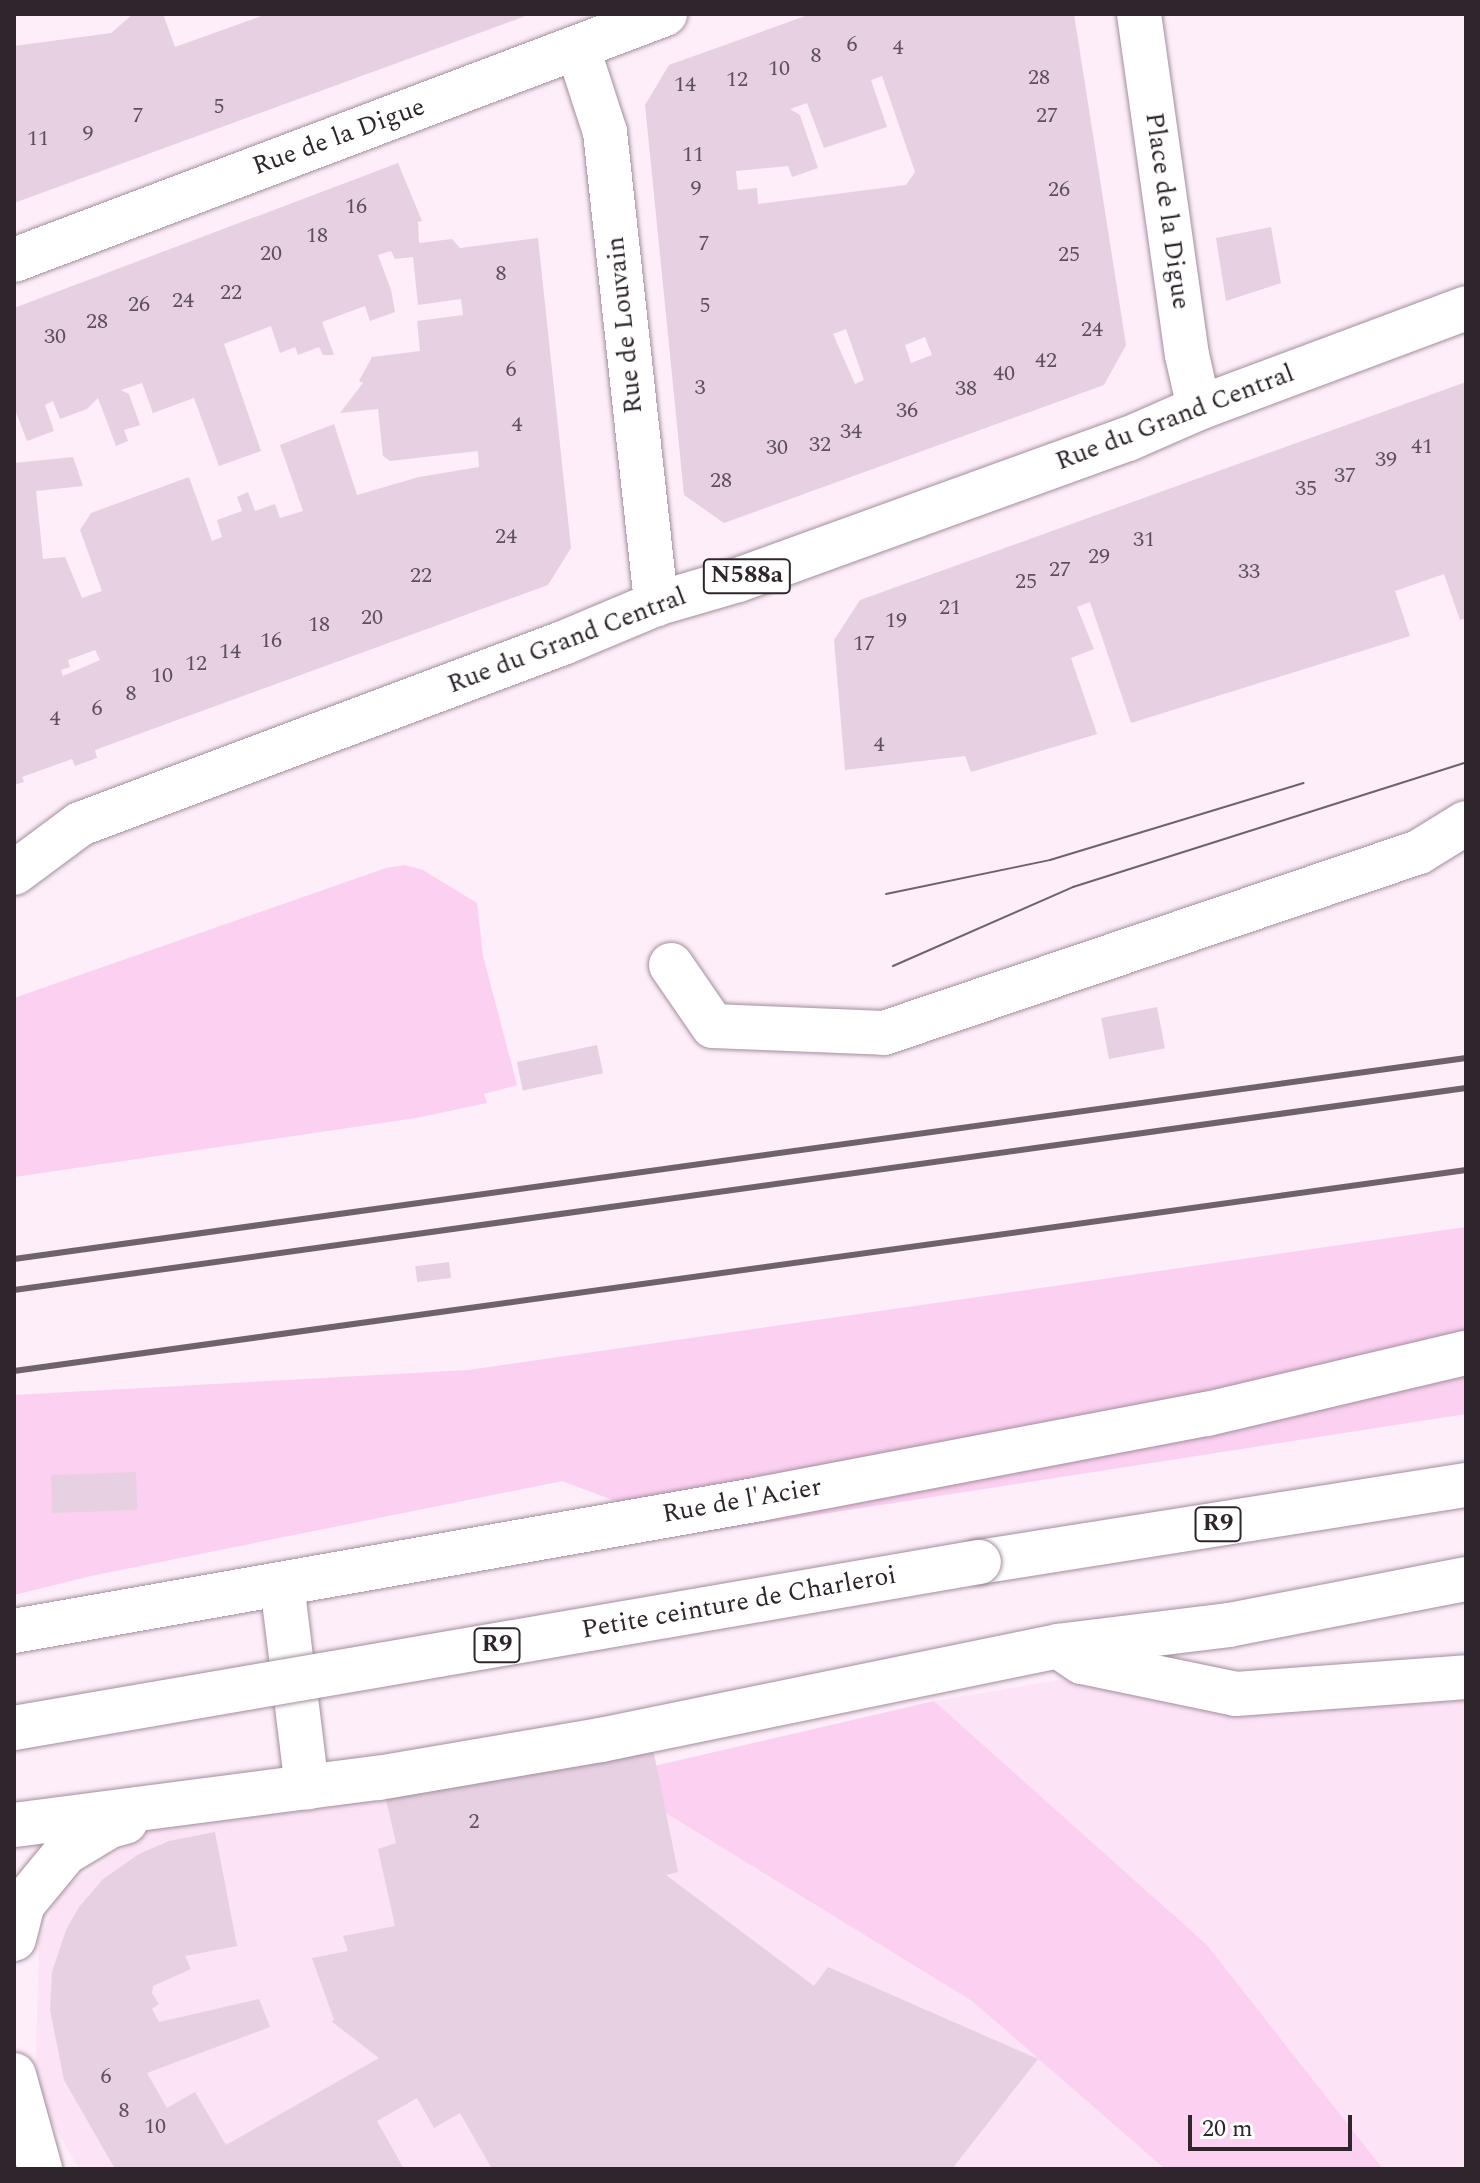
<!DOCTYPE html>
<style>
body{margin:0}
#map{position:relative;width:1480px;height:2183px;overflow:hidden;background:#fdeef9;font-family:Spectral,serif}
div>[style]{position:absolute}
.built>*{inset:0;background:#fce4f6}
.green>*{inset:0;background:#fbd0f1}
.building>*{inset:0;background:#e7d0e1;transform-origin:0 0}
.roads{filter:drop-shadow(0 0 2px #a38d9d) drop-shadow(0 0 2px #a38d9d)}
.minor>*{height:44px;margin:-22px;padding:0 22px;transform-origin:22px;border-radius:22px;background:#fff}
.major>*{height:44px;margin:-22px;padding:0 22px;transform-origin:22px;border-radius:22px;background:#fff}
.highway>*{height:44px;margin:-22px;padding:0 22px;transform-origin:22px;border-radius:22px;background:#fff}
.tram>*{height:2px;margin:-1px;padding:0 1px;transform-origin:1px;border-radius:1px;background:#6e636b}
.rail>*{height:6px;margin:-3px;padding:0 3px;transform-origin:3px;border-radius:3px;background:#6e636b}
.bridges{filter:drop-shadow(0 0 2px #a38d9d) drop-shadow(0 0 2px #a38d9d)}
.highway-bridge>*{height:44px;margin:-22px;padding:0 22px;transform-origin:22px;border-radius:22px;background:#fff}
span{translate:-50% -50%;white-space:nowrap;text-align:center;line-height:1.15;-webkit-text-stroke:7px #fff;paint-order:stroke}
.number-label{font-size:22px;color:#5d505a}
.number-label span{-webkit-text-stroke-width:0}
.shield-label span{padding:2px 6px;background:#fff;border:2px solid;border-radius:6px;-webkit-text-stroke-width:0}
.shield-label{font-size:24px;color:#2f262d;font-weight:700}
.street-label{font-size:26px;color:#2f262d}
.frame{position:absolute;inset:0;border:16px solid #2f262d;pointer-events:none}
.scale{position:absolute;left:1188px;top:2115px;width:164px;height:36px;box-sizing:border-box;border:4px solid #2f262d;border-top:0;padding-left:10px;font-size:24px;line-height:28px;white-space:nowrap;color:#2f262d;-webkit-text-stroke:6px #fff;paint-order:stroke}
</style>
<div id="map">
<div class="built">
<i style="clip-path:polygon(1077px 1677px,1466px 1694px,1466px 2169px,1383px 2169px,1207px 1945px,934px 1701px)"></i>
<i style="clip-path:polygon(540px 1776px,607px 1777px,972px 2001px,1165px 2169px,79px 2169px,35px 2093px,39px 1942px,61px 1890px,155px 1828px)"></i>
</div>
<div class="green">
<i style="clip-path:polygon(405px 865px,423px 870px,477px 903px,483px 956px,517px 1085px,484px 1094px,487px 1103px,416px 1118px,14px 1177px,14px 998px,386px 868px)"></i>
<i style="clip-path:polygon(1466px 1227px,1466px 1414px,701px 1533px,562px 1481px,91px 1576px,14px 1595px,14px 1395px,468px 1370px)"></i>
<i style="clip-path:polygon(934px 1701px,1207px 1945px,1383px 2169px,1165px 2169px,972px 2001px,607px 1777px)"></i>
</div>
<div class="building">
<i style="clip-path:polygon(133px 14px,163px 14px,175px 47px,267px 14px,531px 14px,14px 203px,14px 46px,111px 33px)"></i>
<i style="clip-path:polygon(evenodd,811px 14px,1074px 14px,1126px 345px,1104px 385px,724px 523px,684px 495px,645px 105px,669px 65px,811px 14px,882px 76px,915px 172px,906px 185px,758px 204px,757px 188px,738px 190px,736px 171px,788px 166px,792px 177px,818px 168px,800px 115px,790px 109px,807px 103px,824px 148px,887px 127px,871px 80px,882px 76px,811px 14px,846px 329px,864px 380px,855px 384px,833px 334px,846px 329px,811px 14px,925px 337px,932px 355px,911px 363px,905px 345px,925px 337px)"></i>
<i style="clip-path:polygon(evenodd,398px 163px,422px 221px,418px 222px,419px 243px,452px 239px,460px 248px,538px 238px,571px 548px,548px 585px,95px 750px,97px 758px,75px 766px,72px 759px,22px 777px,24px 782px,14px 785px,14px 463px,73px 457px,83px 486px,36px 491px,43px 559px,65px 557px,82px 598px,102px 591px,80px 530px,91px 513px,189px 477px,212px 541px,222px 537px,217px 520px,242px 511px,237px 497px,248px 492px,255px 511px,275px 504px,280px 518px,303px 511px,280px 445px,334px 424px,357px 495px,419px 477px,479px 467px,478px 451px,390px 461px,383px 456px,378px 409px,340px 413px,363px 383px,359px 381px,372px 357px,420px 351px,417px 321px,463px 315px,461px 299px,418px 305px,413px 257px,395px 259px,391px 251px,378px 255px,391px 290px,395px 312px,370px 321px,365px 306px,322px 322px,334px 355px,323px 355px,319px 347px,298px 355px,295px 347px,280px 353px,271px 326px,224px 344px,261px 451px,219px 466px,194px 398px,153px 413px,142px 383px,121px 390px,129px 394px,140px 425px,124px 430px,128px 441px,116px 446px,98px 398px,87px 409px,60px 419px,53px 401px,45px 405px,54px 431px,27px 441px,14px 407px,14px 308px,398px 163px,95px 650px,100px 660px,63px 676px,61px 670px,70px 667px,68px 660px,95px 650px)"></i>
<i style="clip-path:polygon(1271px 227px,1281px 283px,1226px 301px,1216px 238px)"></i>
<i style="clip-path:polygon(1466px 382px,1466px 618px,1460px 620px,1444px 574px,1395px 591px,1410px 636px,1131px 723px,1090px 602px,1077px 607px,1094px 649px,1071px 658px,1097px 734px,971px 772px,965px 756px,845px 770px,834px 640px,860px 600px)"></i>
<i style="left:1157px;top:1007px;width:42px;height:57px;rotate:79deg"></i>
<i style="left:597px;top:1045px;width:29px;height:82px;rotate:78deg"></i>
<i style="left:449px;top:1262px;width:16px;height:34px;rotate:83deg"></i>
<i style="left:136px;top:1472px;width:38px;height:85px;rotate:88deg"></i>
<i style="clip-path:polygon(653px 1749px,678px 1872px,666px 1875px,814px 1986px,828px 1967px,1038px 2059px,952px 2169px,492px 2169px,460px 2113px,434px 2128px,417px 2098px,377px 2121px,404px 2169px,115px 2169px,64px 2080px,50px 2010px,52px 1972px,66px 1930px,79px 1907px,103px 1879px,139px 1854px,169px 1841px,215px 1832px,237px 1946px,185px 1956px,191px 1969px,153px 1986px,152px 1993px,159px 2004px,152px 2009px,159px 2022px,259px 1999px,270px 2027px,147px 2073px,167px 2108px,195px 2092px,226px 2145px,379px 2058px,331px 2021px,334px 2020px,312px 1958px,348px 1951px,343px 1936px,395px 1926px,378px 1849px,396px 1843px,384px 1791px)"></i>
</div>
<div class="roads">
<div class="minor">
<i style="left:1139px;top:14px;width:344px;rotate:82deg"></i>
<i style="left:1187px;top:355px;width:54px;rotate:77.2deg"></i>
<i style="left:578px;top:49px;width:87px;rotate:72deg"></i>
<i style="left:605px;top:132px;width:475px;rotate:83.8deg"></i>
<i style="left:14px;top:260px;width:696px;rotate:-20.7deg"></i>
<i style="left:671px;top:965px;width:74px;rotate:55.5deg"></i>
<i style="left:713px;top:1026px;width:171px;rotate:2.3deg"></i>
<i style="left:884px;top:1033px;width:565px;rotate:-18.69deg"></i>
<i style="left:1419px;top:852px;width:55px;rotate:-31.7deg"></i>
<i style="left:282px;top:1584px;width:205px;rotate:83deg"></i>
<i style="left:14px;top:1631px;width:758px;rotate:-10.03deg"></i>
<i style="left:760px;top:1499px;width:455px;rotate:-10.8deg"></i>
<i style="left:1207px;top:1414px;width:266px;rotate:-13.3deg"></i>
<i style="left:1058px;top:1646px;width:29px;rotate:34deg"></i>
<i style="left:1082px;top:1662px;width:157px;rotate:11.7deg"></i>
<i style="left:1236px;top:1694px;width:231px;rotate:-4.2deg"></i>
</div>
<div class="major">
<i style="left:14px;top:873px;width:82px;rotate:-36.6deg"></i>
<i style="left:80px;top:824px;width:516px;rotate:-20.54deg"></i>
<i style="left:563px;top:643px;width:101px;rotate:-22.8deg"></i>
<i style="left:656px;top:604px;width:85px;rotate:-16.3deg"></i>
<i style="left:738px;top:580px;width:415px;rotate:-19.9deg"></i>
<i style="left:1128px;top:439px;width:77px;rotate:-23.6deg"></i>
<i style="left:1199px;top:408px;width:285px;rotate:-20.5deg"></i>
<i style="left:14px;top:1825px;width:367px;rotate:-7.4deg"></i>
<i style="left:378px;top:1778px;width:226px;rotate:-9.7deg"></i>
<i style="left:601px;top:1740px;width:467px;rotate:-11.6deg"></i>
<i style="left:1058px;top:1646px;width:172px;rotate:-7deg"></i>
<i style="left:14px;top:1939px;width:36px;rotate:-76deg"></i>
<i style="left:23px;top:1904px;width:66px;rotate:-50.5deg"></i>
<i style="left:65px;top:1853px;width:52px;rotate:-31deg"></i>
<i style="left:110px;top:1826px;width:16px;rotate:-15deg"></i>
<i style="left:14px;top:2075px;width:98px;rotate:74.5deg"></i>
</div>
<div class="highway">
<i style="left:979px;top:1562px;width:493px;rotate:-9deg"></i>
<i style="left:1229px;top:1625px;width:241px;rotate:-11deg"></i>
</div>
</div>
<div class="tram">
<i style="left:886px;top:894px;width:167px;rotate:-11.7deg"></i>
<i style="left:1050px;top:860px;width:265px;rotate:-16.9deg"></i>
<i style="left:893px;top:966px;width:197px;rotate:-23.7deg"></i>
<i style="left:1073px;top:887px;width:412px;rotate:-17.6deg"></i>
</div>
<div class="rail">
<i style="left:14px;top:1259px;width:1466px;rotate:-7.88deg"></i>
<i style="left:14px;top:1290px;width:1466px;rotate:-7.92deg"></i>
<i style="left:14px;top:1371px;width:1466px;rotate:-7.88deg"></i>
</div>
<div class="bridges">
<div class="highway-bridge">
<i style="left:14px;top:1728px;width:979px;rotate:-9.76deg"></i>
</div>
</div>
<div class="number-label">
<span style="left:852px;top:45px">6</span>
<span style="left:898px;top:48px">4</span>
<span style="left:816px;top:56px">8</span>
<span style="left:779px;top:69px">10</span>
<span style="left:1039px;top:78px">28</span>
<span style="left:737px;top:80px">12</span>
<span style="left:685px;top:85px">14</span>
<span style="left:219px;top:107px">5</span>
<span style="left:138px;top:116px">7</span>
<span style="left:1047px;top:116px">27</span>
<span style="left:88px;top:134px">9</span>
<span style="left:38px;top:139px">11</span>
<span style="left:693px;top:155px">11</span>
<span style="left:696px;top:189px">9</span>
<span style="left:1059px;top:190px">26</span>
<span style="left:356px;top:207px">16</span>
<span style="left:317px;top:236px">18</span>
<span style="left:704px;top:244px">7</span>
<span style="left:271px;top:254px">20</span>
<span style="left:1069px;top:255px">25</span>
<span style="left:501px;top:274px">8</span>
<span style="left:231px;top:293px">22</span>
<span style="left:183px;top:301px">24</span>
<span style="left:139px;top:305px">26</span>
<span style="left:705px;top:306px">5</span>
<span style="left:97px;top:322px">28</span>
<span style="left:1092px;top:330px">24</span>
<span style="left:55px;top:337px">30</span>
<span style="left:1046px;top:361px">42</span>
<span style="left:511px;top:370px">6</span>
<span style="left:1004px;top:374px">40</span>
<span style="left:700px;top:388px">3</span>
<span style="left:966px;top:389px">38</span>
<span style="left:907px;top:411px">36</span>
<span style="left:517px;top:425px">4</span>
<span style="left:851px;top:432px">34</span>
<span style="left:820px;top:445px">32</span>
<span style="left:1422px;top:447px">41</span>
<span style="left:777px;top:448px">30</span>
<span style="left:1386px;top:460px">39</span>
<span style="left:1345px;top:476px">37</span>
<span style="left:721px;top:481px">28</span>
<span style="left:1306px;top:489px">35</span>
<span style="left:506px;top:537px">24</span>
<span style="left:1144px;top:540px">31</span>
<span style="left:1099px;top:557px">29</span>
<span style="left:1060px;top:570px">27</span>
<span style="left:1249px;top:572px">33</span>
<span style="left:421px;top:576px">22</span>
<span style="left:1026px;top:582px">25</span>
<span style="left:950px;top:608px">21</span>
<span style="left:372px;top:618px">20</span>
<span style="left:896px;top:621px">19</span>
<span style="left:319px;top:625px">18</span>
<span style="left:271px;top:641px">16</span>
<span style="left:864px;top:644px">17</span>
<span style="left:230px;top:652px">14</span>
<span style="left:196px;top:664px">12</span>
<span style="left:162px;top:676px">10</span>
<span style="left:131px;top:694px">8</span>
<span style="left:97px;top:709px">6</span>
<span style="left:55px;top:719px">4</span>
<span style="left:879px;top:745px">4</span>
<span style="left:474px;top:1822px">2</span>
<span style="left:106px;top:2077px">6</span>
<span style="left:124px;top:2111px">8</span>
<span style="left:155px;top:2127px">10</span>
</div>
<div class="shield-label">
<span style="left:747px;top:576px">N588a</span>
<span style="left:1218px;top:1524px">R9</span>
<span style="left:497px;top:1645px">R9</span>
</div>
<div class="street-label">
<span style="left:339px;top:137px;rotate:-20deg">Rue de la Digue</span>
<span style="left:1167px;top:211px;rotate:82deg">Place de la Digue</span>
<span style="left:625px;top:325px;rotate:-96deg">Rue de Louvain</span>
<span style="left:1175px;top:418px;rotate:-21deg">Rue du Grand Central</span>
<span style="left:567px;top:641px;rotate:-21deg">Rue du Grand Central</span>
<span style="left:742px;top:1501px;rotate:-10deg">Rue de l'Acier</span>
<span style="left:739px;top:1603px;rotate:-10deg">Petite ceinture de Charleroi</span>
</div>
<div class="frame"></div>
<div class="scale">20 m</div>
</div>
